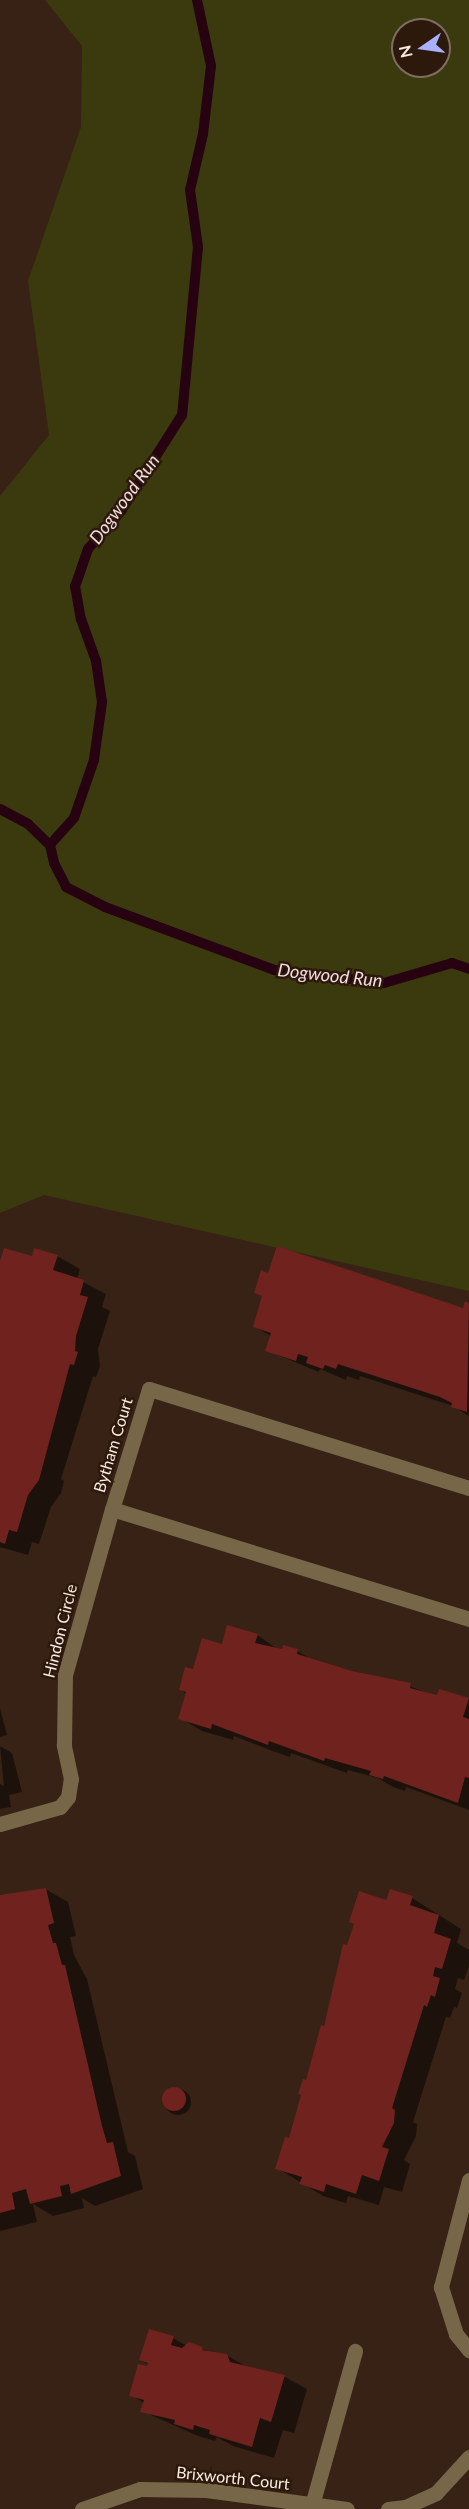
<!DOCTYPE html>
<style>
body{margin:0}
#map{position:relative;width:469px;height:2509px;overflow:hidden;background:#372215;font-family:Lato,sans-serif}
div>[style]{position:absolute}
.green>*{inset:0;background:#3b390e}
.shadow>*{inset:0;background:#0007}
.round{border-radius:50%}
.stream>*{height:10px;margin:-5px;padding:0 5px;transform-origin:5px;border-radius:5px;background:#270211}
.building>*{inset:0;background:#6f221e}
.service>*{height:15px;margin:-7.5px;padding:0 7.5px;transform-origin:7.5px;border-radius:7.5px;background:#786648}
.minor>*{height:15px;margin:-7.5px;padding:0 7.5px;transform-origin:7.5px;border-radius:7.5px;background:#786648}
span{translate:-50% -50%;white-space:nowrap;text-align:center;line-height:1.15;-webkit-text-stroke:5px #2d190c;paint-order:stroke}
.street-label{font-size:16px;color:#f9ebe2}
.water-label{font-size:18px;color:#f3dbe1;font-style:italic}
.north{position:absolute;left:391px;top:18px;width:60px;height:60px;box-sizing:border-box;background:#2d190c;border:2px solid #7f6d62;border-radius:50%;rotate:257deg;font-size:16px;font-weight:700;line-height:24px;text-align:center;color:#f9ebe2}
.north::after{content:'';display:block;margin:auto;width:21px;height:27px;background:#a9b0fc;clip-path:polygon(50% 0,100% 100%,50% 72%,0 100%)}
</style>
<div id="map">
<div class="green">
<i style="clip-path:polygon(evenodd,45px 0,469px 0,469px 1291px,44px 1195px,0 1213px,0 496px,49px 435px,28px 281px,81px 127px,82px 46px,45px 0,403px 30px,439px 30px,439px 66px,403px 66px,403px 30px)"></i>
</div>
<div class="shadow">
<i style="clip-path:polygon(57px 1256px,80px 1269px,77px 1279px,106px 1294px,102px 1307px,110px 1311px,98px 1349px,100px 1366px,96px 1377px,93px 1376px,61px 1479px,64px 1481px,61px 1493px,51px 1507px,39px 1544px,32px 1542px,28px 1555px,0 1547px,0 1267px)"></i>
<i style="clip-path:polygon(256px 1292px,464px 1309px,469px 1304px,469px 1416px,453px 1406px,360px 1376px,359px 1380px,347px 1376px,346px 1380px,320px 1369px,319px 1372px,266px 1350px,271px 1336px,254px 1326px,264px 1297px)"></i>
<i style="clip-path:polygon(257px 1635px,279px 1650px,297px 1651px,316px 1662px,390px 1683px,391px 1679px,438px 1697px,469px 1700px,469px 1810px,406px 1787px,405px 1791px,393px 1787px,378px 1778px,348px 1770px,347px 1773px,291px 1753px,290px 1757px,278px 1753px,234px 1736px,233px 1740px,202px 1731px,180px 1718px,187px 1694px,180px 1690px,194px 1671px,223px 1646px)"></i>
<i style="clip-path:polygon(0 1708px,7px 1735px,0 1737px)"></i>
<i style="clip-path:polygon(0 1746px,12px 1753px,22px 1792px,9px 1795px,11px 1807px,0 1809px,0 1784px,4px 1786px)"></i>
<i style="clip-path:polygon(45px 1889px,68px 1902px,76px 1936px,70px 1937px,74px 1955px,87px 1979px,128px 2152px,135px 2156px,143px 2189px,95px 2206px,82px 2198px,84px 2208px,53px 2216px,33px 2204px,37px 2222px,0 2231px,0 1897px)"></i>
<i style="clip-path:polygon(412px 1898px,461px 1929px,457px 1943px,469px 1950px,469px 1966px,464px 1980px,458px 1978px,455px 1989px,462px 1993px,457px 2008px,454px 2007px,450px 2018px,446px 2017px,413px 2122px,417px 2124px,416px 2136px,404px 2160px,410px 2164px,402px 2192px,384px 2187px,379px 2205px,348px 2196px,346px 2203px,323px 2196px,277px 2168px,290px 2140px,348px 1947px,387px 1902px)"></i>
<i class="round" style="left:165px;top:2089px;width:26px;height:26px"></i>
<i style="clip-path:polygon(173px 2338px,187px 2346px,226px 2355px,249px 2368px,285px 2377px,307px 2389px,294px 2433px,283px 2430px,274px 2458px,233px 2446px,217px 2437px,215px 2441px,198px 2436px,142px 2411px,144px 2403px,131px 2395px,148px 2368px,149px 2365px,141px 2360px)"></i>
</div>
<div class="stream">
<i style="left:197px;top:0;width:67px;rotate:78deg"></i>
<i style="left:211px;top:66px;width:68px;rotate:96.7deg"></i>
<i style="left:203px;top:134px;width:57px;rotate:103.1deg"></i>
<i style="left:190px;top:190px;width:58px;rotate:82deg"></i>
<i style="left:198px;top:247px;width:169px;rotate:95.4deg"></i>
<i style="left:182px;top:415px;width:114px;rotate:122.4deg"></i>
<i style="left:121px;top:511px;width:50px;rotate:131deg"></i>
<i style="left:88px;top:549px;width:39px;rotate:109deg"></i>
<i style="left:75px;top:586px;width:34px;rotate:80deg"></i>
<i style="left:81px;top:619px;width:45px;rotate:70.3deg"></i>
<i style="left:96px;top:661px;width:41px;rotate:81.7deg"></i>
<i style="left:102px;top:702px;width:59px;rotate:97.9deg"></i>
<i style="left:94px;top:760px;width:61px;rotate:109deg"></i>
<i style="left:74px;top:818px;width:36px;rotate:132deg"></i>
<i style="left:50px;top:845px;width:18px;rotate:77deg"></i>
<i style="left:54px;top:863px;width:27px;rotate:63deg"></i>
<i style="left:66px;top:887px;width:44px;rotate:27.1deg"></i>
<i style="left:105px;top:907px;width:180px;rotate:20.4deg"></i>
<i style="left:274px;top:970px;width:111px;rotate:6.7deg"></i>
<i style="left:384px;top:983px;width:71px;rotate:-16.4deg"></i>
<i style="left:452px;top:963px;width:18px;rotate:19deg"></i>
<i style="left:0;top:809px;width:32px;rotate:28deg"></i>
<i style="left:28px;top:824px;width:30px;rotate:44deg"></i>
</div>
<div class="building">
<i style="clip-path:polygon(277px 1246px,463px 1308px,465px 1301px,469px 1303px,467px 1412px,451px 1407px,452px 1403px,440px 1397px,338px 1364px,336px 1369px,325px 1365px,323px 1369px,306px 1363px,308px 1357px,298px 1354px,296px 1361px,265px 1351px,271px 1333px,253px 1327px,262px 1296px,254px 1293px,261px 1270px,268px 1273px)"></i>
<i style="clip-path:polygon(4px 1248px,32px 1256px,34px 1248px,58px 1255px,53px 1270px,84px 1280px,80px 1295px,88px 1297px,76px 1336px,75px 1351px,78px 1352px,74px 1365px,70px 1364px,39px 1480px,28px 1495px,17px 1532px,9px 1530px,5px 1544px,0 1542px,0 1261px)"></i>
<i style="clip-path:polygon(227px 1625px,258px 1634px,255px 1643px,282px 1649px,283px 1645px,298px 1649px,297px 1654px,352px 1671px,411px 1683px,410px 1688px,437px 1695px,439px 1689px,469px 1698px,463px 1717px,469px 1719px,469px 1778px,465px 1777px,458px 1803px,384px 1776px,383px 1779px,369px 1775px,371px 1771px,325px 1758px,324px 1761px,269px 1741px,268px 1745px,212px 1724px,211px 1729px,178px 1719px,186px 1692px,179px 1690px,185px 1667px,193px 1669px,202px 1638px,222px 1644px)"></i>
<i style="clip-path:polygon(46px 1888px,54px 1923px,48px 1925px,53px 1943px,56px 1943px,62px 1965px,65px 1965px,102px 2126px,107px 2143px,113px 2142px,121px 2176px,71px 2194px,69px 2184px,60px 2186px,62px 2196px,30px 2204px,26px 2189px,12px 2193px,15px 2209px,0 2213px,0 1895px)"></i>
<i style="clip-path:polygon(390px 1889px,413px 1896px,410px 1905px,439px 1915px,434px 1933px,451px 1939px,442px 1969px,435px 1967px,433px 1976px,440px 1978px,435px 1997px,431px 1995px,427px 2007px,424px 2005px,392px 2108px,395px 2110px,394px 2123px,382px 2147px,389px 2149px,379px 2181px,362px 2175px,356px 2194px,326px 2184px,324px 2192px,299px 2184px,302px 2177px,275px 2169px,285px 2137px,289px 2138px,301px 2095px,298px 2094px,303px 2079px,306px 2080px,321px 2025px,324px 2026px,343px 1944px,347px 1945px,354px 1924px,349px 1922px,359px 1891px,386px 1900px)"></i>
<i class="round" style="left:162px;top:2087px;width:24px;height:24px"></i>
<i style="clip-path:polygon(149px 2329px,174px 2336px,171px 2345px,182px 2348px,189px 2342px,203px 2347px,202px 2350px,227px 2354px,230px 2362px,285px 2375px,271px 2422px,260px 2418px,252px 2447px,209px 2434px,210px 2430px,194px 2425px,193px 2430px,174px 2424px,175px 2420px,140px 2412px,144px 2400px,129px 2396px,138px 2364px,147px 2366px,148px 2363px,139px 2360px)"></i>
</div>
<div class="service">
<i style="left:312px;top:2505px;width:160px;rotate:-74.4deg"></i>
</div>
<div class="minor">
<i style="left:469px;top:1488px;width:335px;rotate:-162.8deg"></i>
<i style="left:149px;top:1389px;width:126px;rotate:107.1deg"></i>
<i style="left:112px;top:1509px;width:374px;rotate:17.1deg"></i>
<i style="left:0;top:1824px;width:62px;rotate:-15.8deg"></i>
<i style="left:60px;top:1807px;width:13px;rotate:-51deg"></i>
<i style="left:68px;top:1797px;width:18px;rotate:-81deg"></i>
<i style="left:71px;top:1779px;width:35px;rotate:-102deg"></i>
<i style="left:64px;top:1745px;width:70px;rotate:-89.2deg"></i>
<i style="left:65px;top:1675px;width:173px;rotate:-74.2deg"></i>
<i style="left:469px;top:2180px;width:111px;rotate:104.7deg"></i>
<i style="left:441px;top:2287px;width:49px;rotate:72.3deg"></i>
<i style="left:456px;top:2334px;width:21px;rotate:51deg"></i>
<i style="left:82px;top:2509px;width:61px;rotate:-19deg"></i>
<i style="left:140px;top:2489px;width:66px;rotate:0.9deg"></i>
<i style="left:206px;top:2490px;width:142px;rotate:7.7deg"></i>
<i style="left:388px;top:2509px;width:17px;rotate:-7deg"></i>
<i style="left:405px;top:2507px;width:34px;rotate:-24deg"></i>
<i style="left:436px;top:2493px;width:49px;rotate:-47.5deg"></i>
</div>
<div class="street-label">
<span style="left:113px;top:1445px;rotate:-73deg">Bytham Court</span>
<span style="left:60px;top:1631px;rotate:-76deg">Hindon Circle</span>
<span style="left:233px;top:2478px;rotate:6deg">Brixworth Court</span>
</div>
<div class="water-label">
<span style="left:124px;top:499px;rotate:-54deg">Dogwood Run</span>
<span style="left:330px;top:975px;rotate:6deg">Dogwood Run</span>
</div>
<div class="north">N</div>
</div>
